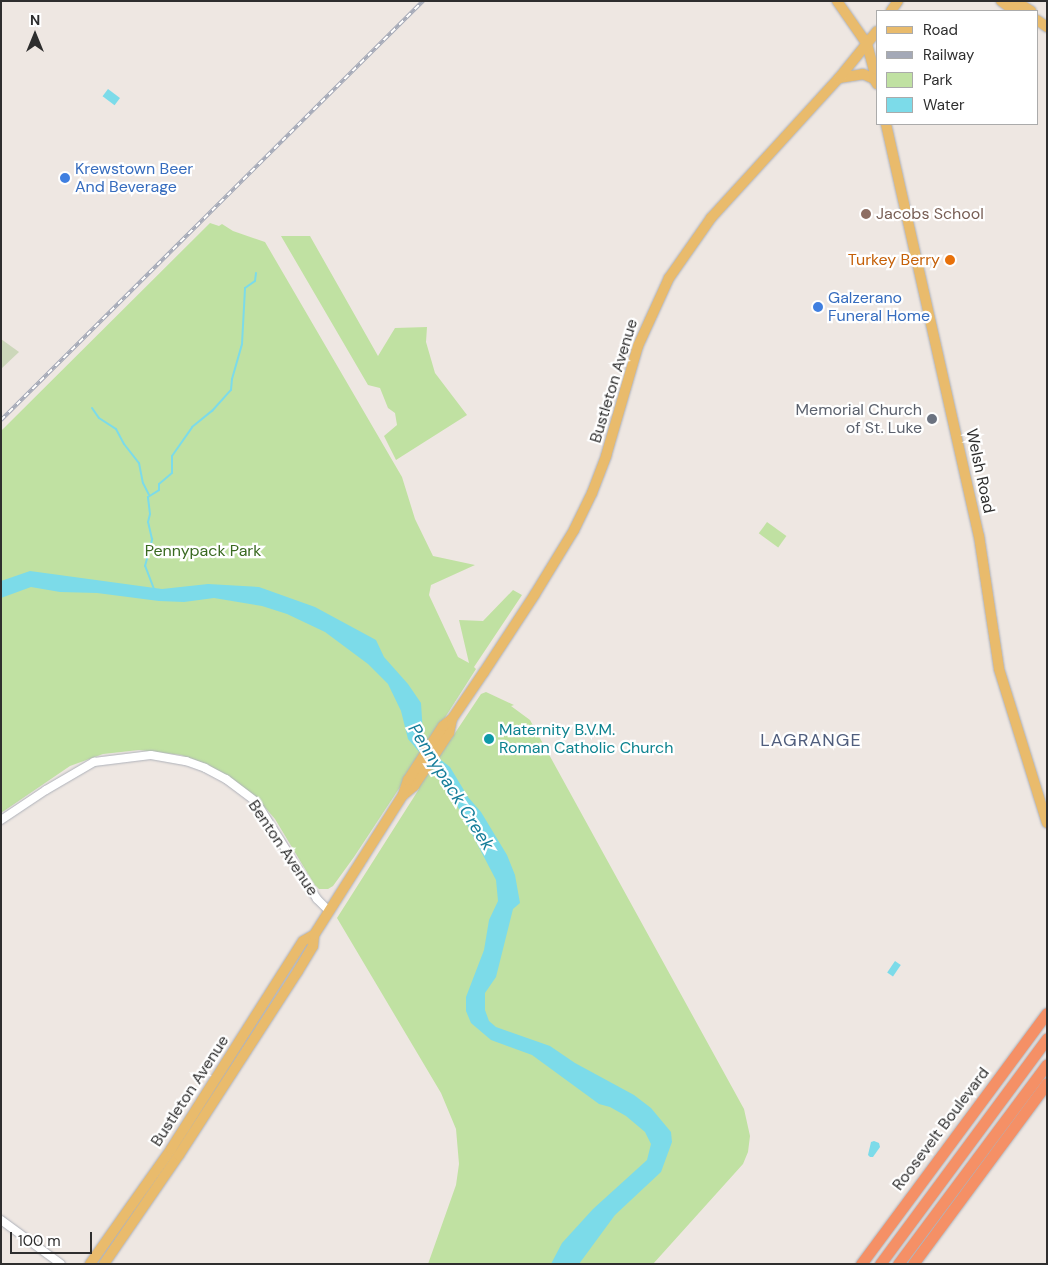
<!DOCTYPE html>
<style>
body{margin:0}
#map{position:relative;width:1048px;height:1265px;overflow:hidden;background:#eee7e2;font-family:"DM Sans",sans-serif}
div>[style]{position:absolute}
.green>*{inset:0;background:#c0e1a2;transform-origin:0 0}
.cemetery>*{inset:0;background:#ccd7ba}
.water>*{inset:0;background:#7cdbe9;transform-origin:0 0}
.stream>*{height:2px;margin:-1px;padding:0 1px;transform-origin:1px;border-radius:1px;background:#7cdbe9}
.roads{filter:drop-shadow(0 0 1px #aeb1b9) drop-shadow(0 0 1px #aeb1b9)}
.minor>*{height:8px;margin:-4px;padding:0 4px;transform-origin:4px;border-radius:4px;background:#fff}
.major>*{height:10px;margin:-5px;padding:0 5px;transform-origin:5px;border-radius:5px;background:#e9bb6c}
.highway>*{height:11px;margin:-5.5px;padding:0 5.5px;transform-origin:5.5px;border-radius:5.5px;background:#f59066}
.rail>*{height:4px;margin-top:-2px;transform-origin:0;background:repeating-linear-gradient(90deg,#fff 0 5.5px,#a4a9b7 0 11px);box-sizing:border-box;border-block:1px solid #a4a9b7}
.dots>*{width:14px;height:14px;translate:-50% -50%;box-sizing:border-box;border:2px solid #fff;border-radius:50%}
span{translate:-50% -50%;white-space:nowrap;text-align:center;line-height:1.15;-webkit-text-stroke:4.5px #fff;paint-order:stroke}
.shop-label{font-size:16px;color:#366cbe}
.left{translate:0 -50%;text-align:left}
.education-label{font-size:16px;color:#785e54}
.food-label{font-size:16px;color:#c56008}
.right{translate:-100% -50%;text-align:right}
.street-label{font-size:16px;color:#2e2e2e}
.worship-label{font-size:16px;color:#5b616d}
.park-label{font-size:16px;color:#396920}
.culture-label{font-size:16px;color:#0d838f}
.neighbourhood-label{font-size:18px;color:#505e7d;letter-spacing:1px}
.water-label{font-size:18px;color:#167e9a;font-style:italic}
.frame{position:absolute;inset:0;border:2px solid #2e2e2e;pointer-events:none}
.legend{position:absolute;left:876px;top:10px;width:162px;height:115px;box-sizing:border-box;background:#fff;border:1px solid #ababab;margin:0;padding:6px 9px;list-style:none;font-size:15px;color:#2e2e2e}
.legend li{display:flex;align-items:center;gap:10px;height:25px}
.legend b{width:25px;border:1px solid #ababab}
.north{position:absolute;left:10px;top:10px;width:50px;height:50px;-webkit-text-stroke:4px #fff;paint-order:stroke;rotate:0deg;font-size:14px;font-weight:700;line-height:20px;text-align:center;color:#2e2e2e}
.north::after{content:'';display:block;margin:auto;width:18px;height:22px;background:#2e2e2e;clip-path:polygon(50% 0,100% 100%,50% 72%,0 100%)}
.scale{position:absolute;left:10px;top:1232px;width:82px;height:22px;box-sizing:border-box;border:2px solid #2e2e2e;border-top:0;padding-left:6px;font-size:15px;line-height:18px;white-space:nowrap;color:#2e2e2e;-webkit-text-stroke:4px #fff;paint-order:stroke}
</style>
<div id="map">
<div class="green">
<i style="clip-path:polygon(210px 223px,219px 226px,222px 224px,233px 231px,265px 242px,402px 477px,415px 519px,433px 556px,475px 565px,431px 585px,429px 595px,458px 657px,469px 663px,459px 620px,483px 621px,513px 590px,522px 595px,474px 667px,476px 669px,439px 727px,451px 739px,481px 694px,486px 692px,514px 705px,511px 706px,530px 720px,744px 1109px,750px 1136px,748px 1152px,743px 1164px,653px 1264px,428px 1264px,456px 1185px,459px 1164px,456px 1129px,441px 1093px,337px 918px,419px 789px,408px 775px,354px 857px,333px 886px,328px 889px,319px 889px,314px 884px,275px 819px,262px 804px,209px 765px,181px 755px,139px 750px,103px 754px,70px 766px,1px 813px,1px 431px)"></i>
<i style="clip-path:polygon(281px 236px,310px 236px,378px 356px,395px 328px,427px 327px,426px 342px,435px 373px,467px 415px,396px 460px,384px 436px,397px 425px,395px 413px,388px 408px,380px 388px,368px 385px)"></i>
<i style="left:767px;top:522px;width:24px;height:14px;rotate:36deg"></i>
</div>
<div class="cemetery">
<i style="clip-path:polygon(1px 339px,19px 352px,1px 369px)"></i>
</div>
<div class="water">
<i style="left:108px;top:89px;width:15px;height:9px;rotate:37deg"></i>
<i style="clip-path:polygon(30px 571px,162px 589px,208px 584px,259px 587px,315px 607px,376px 640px,384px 657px,408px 684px,421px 703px,423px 734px,441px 760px,450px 767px,468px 797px,481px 812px,507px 855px,515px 875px,520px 903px,513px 909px,496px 977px,485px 993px,485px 1010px,489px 1021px,496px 1027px,550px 1046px,575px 1063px,634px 1095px,651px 1108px,671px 1132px,672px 1142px,661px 1172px,615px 1215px,579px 1264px,551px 1264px,562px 1243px,593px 1209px,647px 1160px,651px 1144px,645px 1132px,626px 1116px,610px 1107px,599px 1104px,532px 1055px,491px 1040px,471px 1023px,466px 1011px,466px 997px,484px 950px,489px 920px,498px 901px,496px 880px,450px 792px,441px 777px,408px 739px,401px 711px,388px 684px,368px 664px,325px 632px,287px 614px,262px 606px,214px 598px,184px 602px,159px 601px,97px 593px,60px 592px,31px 587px,1px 598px,1px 581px)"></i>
<i style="left:895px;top:961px;width:7px;height:14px;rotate:34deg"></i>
<i style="clip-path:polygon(874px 1141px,879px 1143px,880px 1147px,873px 1157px,870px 1157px,868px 1155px,871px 1142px)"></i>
</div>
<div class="stream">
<i style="left:92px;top:408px;width:12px;rotate:55deg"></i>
<i style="left:99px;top:418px;width:20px;rotate:33deg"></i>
<i style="left:116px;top:429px;width:17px;rotate:62deg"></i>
<i style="left:124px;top:444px;width:24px;rotate:52deg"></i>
<i style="left:139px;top:463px;width:20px;rotate:79deg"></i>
<i style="left:143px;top:483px;width:13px;rotate:63deg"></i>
<i style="left:154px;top:589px;width:25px;rotate:-111deg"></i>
<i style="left:145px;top:566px;width:28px;rotate:-75deg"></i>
<i style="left:152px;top:539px;width:17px;rotate:-103deg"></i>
<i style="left:148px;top:522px;width:8px;rotate:-76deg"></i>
<i style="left:150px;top:514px;width:17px;rotate:-97deg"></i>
<i style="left:148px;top:497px;width:13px;rotate:-32deg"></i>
<i style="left:159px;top:490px;width:6px;rotate:-90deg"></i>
<i style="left:159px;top:484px;width:17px;rotate:-40deg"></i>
<i style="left:172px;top:473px;width:17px;rotate:-90deg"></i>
<i style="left:172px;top:456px;width:35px;rotate:-55deg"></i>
<i style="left:192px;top:427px;width:26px;rotate:-39deg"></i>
<i style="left:212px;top:411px;width:28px;rotate:-48deg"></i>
<i style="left:231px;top:390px;width:11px;rotate:-85deg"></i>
<i style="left:232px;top:379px;width:36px;rotate:-74deg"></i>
<i style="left:242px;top:344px;width:56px;rotate:-86.9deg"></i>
<i style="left:245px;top:288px;width:12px;rotate:-35deg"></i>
<i style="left:255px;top:281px;width:8px;rotate:-83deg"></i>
</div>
<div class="roads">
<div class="minor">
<i style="left:1px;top:820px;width:54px;rotate:-33.7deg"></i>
<i style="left:46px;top:790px;width:56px;rotate:-30.3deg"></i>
<i style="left:94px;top:762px;width:57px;rotate:-7deg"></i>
<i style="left:151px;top:755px;width:36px;rotate:10deg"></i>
<i style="left:186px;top:761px;width:20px;rotate:20deg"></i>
<i style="left:205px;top:768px;width:24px;rotate:28deg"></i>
<i style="left:226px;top:779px;width:38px;rotate:37deg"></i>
<i style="left:256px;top:802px;width:115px;rotate:57.8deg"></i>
<i style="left:317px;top:899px;width:17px;rotate:45deg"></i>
<i style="left:1px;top:1220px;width:74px;rotate:36.3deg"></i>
</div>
<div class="major">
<i style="left:837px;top:1px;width:52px;rotate:55.1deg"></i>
<i style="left:867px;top:44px;width:39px;rotate:75deg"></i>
<i style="left:1001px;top:1px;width:17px;rotate:36deg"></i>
<i style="left:1015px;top:1px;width:19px;rotate:32deg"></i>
<i style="left:891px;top:11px;width:12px;rotate:-55deg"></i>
<i style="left:1037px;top:20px;width:12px;rotate:35deg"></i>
<i style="left:839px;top:78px;width:24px;rotate:-9deg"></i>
<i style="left:863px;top:74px;width:12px;rotate:24deg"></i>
<i style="left:874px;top:79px;width:6px;rotate:59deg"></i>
<i style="left:886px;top:124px;width:422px;rotate:77.3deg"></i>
<i style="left:979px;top:536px;width:134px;rotate:81.4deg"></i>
<i style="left:999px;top:669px;width:161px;rotate:72.7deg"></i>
<i style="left:403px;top:795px;width:14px;rotate:-39deg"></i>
<i style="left:414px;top:786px;width:64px;rotate:-56.6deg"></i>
<i style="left:449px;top:733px;width:14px;rotate:-78deg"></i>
<i style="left:90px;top:1264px;width:141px;rotate:-54.8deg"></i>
<i style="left:171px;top:1149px;width:246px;rotate:-57.6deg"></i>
<i style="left:303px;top:941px;width:13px;rotate:-29deg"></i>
<i style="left:104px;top:1264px;width:132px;rotate:-55.5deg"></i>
<i style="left:179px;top:1155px;width:219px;rotate:-57.1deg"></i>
<i style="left:298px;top:971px;width:29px;rotate:-59deg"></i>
<i style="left:313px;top:946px;width:11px;rotate:-85deg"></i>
<i style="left:314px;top:935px;width:166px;rotate:-57.6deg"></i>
<i style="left:403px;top:795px;width:16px;rotate:-72deg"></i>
<i style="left:408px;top:780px;width:64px;rotate:-57.1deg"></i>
<i style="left:443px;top:726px;width:11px;rotate:-38deg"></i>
<i style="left:452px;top:719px;width:57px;rotate:-55.8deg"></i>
<i style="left:484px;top:672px;width:93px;rotate:-56.8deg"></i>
<i style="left:535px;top:594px;width:75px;rotate:-58.6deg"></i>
<i style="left:574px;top:530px;width:41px;rotate:-64.1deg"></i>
<i style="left:592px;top:493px;width:40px;rotate:-69deg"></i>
<i style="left:606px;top:456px;width:115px;rotate:-73.8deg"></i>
<i style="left:638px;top:346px;width:75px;rotate:-65.5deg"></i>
<i style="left:669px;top:278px;width:73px;rotate:-55deg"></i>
<i style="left:711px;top:218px;width:190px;rotate:-47.6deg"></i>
<i style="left:839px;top:78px;width:60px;rotate:-51deg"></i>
</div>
<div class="highway">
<i style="left:861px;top:1264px;width:312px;rotate:-53.5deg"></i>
<i style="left:880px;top:1264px;width:281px;rotate:-53.5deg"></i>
<i style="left:898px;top:1264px;width:249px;rotate:-53.3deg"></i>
<i style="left:913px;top:1264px;width:225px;rotate:-53.5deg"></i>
</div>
</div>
<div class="rail">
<i style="left:1px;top:420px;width:595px;rotate:-44.8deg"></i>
</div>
<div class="dots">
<i style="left:65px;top:178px;background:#3f7fe0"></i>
<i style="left:866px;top:214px;background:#8d6e63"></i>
<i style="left:950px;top:260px;background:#e8710a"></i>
<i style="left:818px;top:307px;background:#3f7fe0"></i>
<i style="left:932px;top:419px;background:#6b7280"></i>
<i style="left:489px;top:739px;background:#0f9aa8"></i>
</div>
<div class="shop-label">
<span class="left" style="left:75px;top:178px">Krewstown Beer<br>And Beverage</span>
<span class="left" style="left:828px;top:307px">Galzerano<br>Funeral Home</span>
</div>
<div class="education-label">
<span class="left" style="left:876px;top:214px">Jacobs School</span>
</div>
<div class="food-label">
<span class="right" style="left:940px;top:260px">Turkey Berry</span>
</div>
<div class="street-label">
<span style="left:614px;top:381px;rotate:-73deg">Bustleton Avenue</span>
<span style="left:980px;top:471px;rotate:78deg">Welsh Road</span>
<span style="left:283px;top:848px;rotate:56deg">Benton Avenue</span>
<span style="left:190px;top:1091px;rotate:-57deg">Bustleton Avenue</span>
<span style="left:941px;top:1129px;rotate:-53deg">Roosevelt Boulevard</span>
</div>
<div class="worship-label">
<span class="right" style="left:922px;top:419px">Memorial Church<br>of St. Luke</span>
</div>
<div class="park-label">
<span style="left:203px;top:551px">Pennypack Park</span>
</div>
<div class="culture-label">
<span class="left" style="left:499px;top:739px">Maternity B.V.M.<br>Roman Catholic Church</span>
</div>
<div class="neighbourhood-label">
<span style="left:811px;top:740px">LAGRANGE</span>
</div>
<div class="water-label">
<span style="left:451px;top:787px;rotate:58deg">Pennypack Creek</span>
</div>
<div class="frame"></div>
<ul class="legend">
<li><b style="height:6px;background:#e9bb6c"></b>Road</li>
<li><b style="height:6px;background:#a4a9b7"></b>Railway</li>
<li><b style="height:14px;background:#c0e1a2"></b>Park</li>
<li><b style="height:14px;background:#7cdbe9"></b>Water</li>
</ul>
<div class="north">N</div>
<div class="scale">100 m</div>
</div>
